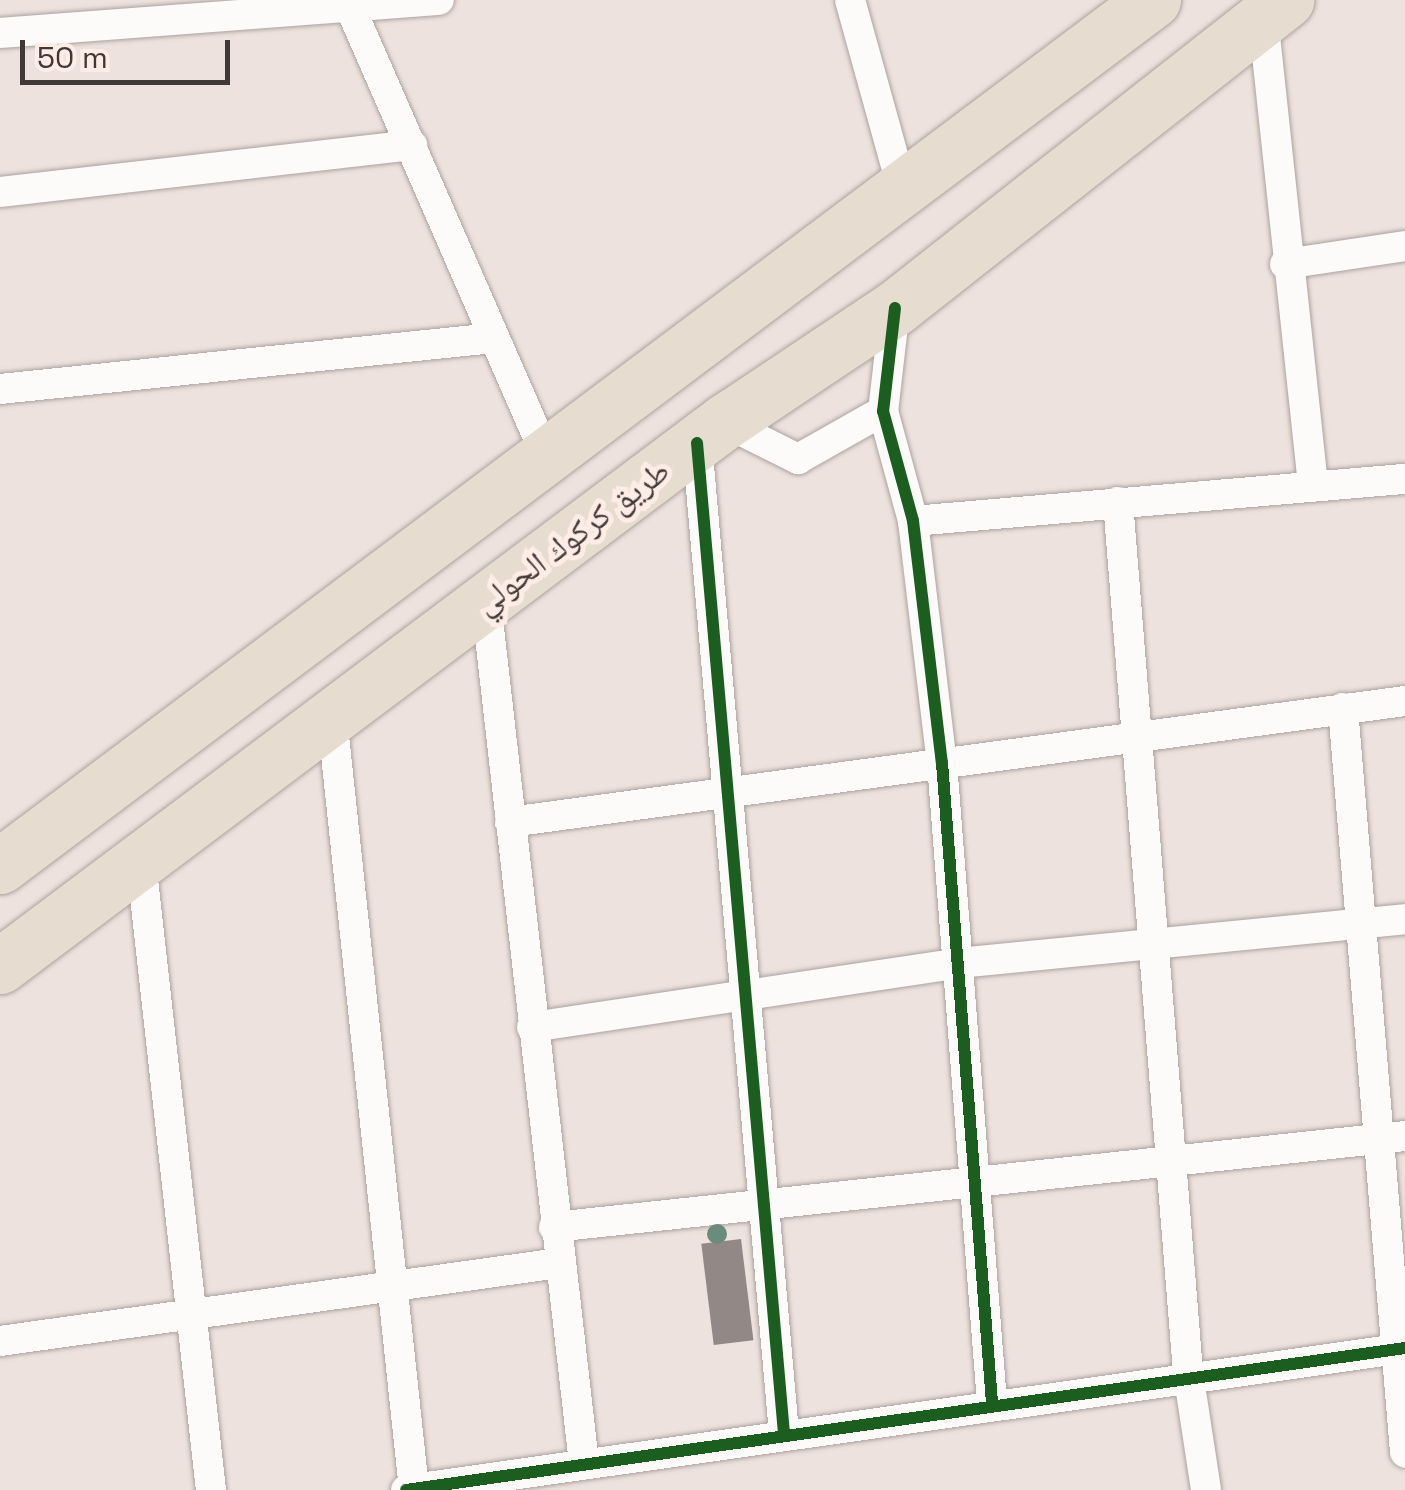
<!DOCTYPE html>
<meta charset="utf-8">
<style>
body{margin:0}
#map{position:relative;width:1405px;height:1490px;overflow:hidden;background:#eee2de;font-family:"Space Grotesk","Noto Naskh Arabic",sans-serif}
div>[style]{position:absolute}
.building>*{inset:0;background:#928987;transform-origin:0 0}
.roads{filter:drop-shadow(0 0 2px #aba39f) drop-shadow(0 0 2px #aba39f)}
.street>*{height:30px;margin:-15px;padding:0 15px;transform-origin:15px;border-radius:15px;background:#fcfbfa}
.highway>*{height:55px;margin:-27.5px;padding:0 27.5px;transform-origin:27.5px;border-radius:27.5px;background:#e7dcd0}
.cycleway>*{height:12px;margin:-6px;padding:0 6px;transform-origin:6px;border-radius:6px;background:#1b5e20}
.trees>*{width:20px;height:20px;margin:-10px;border-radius:50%;background:#6b8b7d}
span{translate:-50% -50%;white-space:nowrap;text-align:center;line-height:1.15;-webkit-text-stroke:10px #feede7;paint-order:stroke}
.street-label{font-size:32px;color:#413936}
.scale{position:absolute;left:20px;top:40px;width:210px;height:45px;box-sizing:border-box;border:5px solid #413936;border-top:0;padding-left:12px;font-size:30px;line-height:35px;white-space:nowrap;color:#413936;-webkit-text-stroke:8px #feede7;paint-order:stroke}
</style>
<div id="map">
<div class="building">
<i style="left:741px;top:1239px;width:102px;height:40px;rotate:83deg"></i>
</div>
<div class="roads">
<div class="street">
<i style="left:347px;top:0;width:499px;rotate:66.4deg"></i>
<i style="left:850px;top:0;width:195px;rotate:74.5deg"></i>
<i style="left:1263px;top:17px;width:471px;rotate:83.9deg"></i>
<i style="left:0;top:33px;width:440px;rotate:-4.3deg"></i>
<i style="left:0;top:192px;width:415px;rotate:-6.5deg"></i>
<i style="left:1285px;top:264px;width:121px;rotate:-8.5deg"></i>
<i style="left:895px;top:308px;width:104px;rotate:96.6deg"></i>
<i style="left:883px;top:411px;width:114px;rotate:74.7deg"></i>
<i style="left:913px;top:521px;width:244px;rotate:83.2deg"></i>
<i style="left:942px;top:763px;width:641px;rotate:85.53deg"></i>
<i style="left:0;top:389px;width:497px;rotate:-5.9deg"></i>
<i style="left:724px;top:422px;width:83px;rotate:26.6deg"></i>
<i style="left:798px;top:459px;width:98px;rotate:-29.5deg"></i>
<i style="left:697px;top:443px;width:994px;rotate:84.98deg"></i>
<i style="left:1118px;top:502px;width:873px;rotate:85.4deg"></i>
<i style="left:1188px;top:1372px;width:119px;rotate:81.3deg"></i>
<i style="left:913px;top:521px;width:494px;rotate:-4.9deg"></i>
<i style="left:486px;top:602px;width:867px;rotate:83.51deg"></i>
<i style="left:1343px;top:708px;width:747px;rotate:85.24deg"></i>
<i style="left:332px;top:717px;width:776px;rotate:83.94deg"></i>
<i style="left:510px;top:822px;width:903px;rotate:-7.7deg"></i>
<i style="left:141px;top:861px;width:633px;rotate:83.65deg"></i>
<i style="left:532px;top:1027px;width:431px;rotate:-8.5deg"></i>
<i style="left:958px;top:963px;width:449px;rotate:-5.6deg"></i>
<i style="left:554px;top:1227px;width:856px;rotate:-6.1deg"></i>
<i style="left:0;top:1341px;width:564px;rotate:-7.94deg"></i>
<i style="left:406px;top:1490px;width:1009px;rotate:-8.09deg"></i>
</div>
<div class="highway">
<i style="left:0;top:866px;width:1442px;rotate:-36.91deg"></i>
<i style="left:0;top:966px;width:906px;rotate:-36.92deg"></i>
<i style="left:724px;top:422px;width:206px;rotate:-33.7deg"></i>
<i style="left:895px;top:308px;width:498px;rotate:-38.2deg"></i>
</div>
</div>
<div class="cycleway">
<i style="left:895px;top:308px;width:104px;rotate:96.6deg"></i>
<i style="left:883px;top:411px;width:114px;rotate:74.7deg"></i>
<i style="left:913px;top:521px;width:244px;rotate:83.2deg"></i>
<i style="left:942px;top:763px;width:641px;rotate:85.53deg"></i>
<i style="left:697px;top:443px;width:994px;rotate:84.98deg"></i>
<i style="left:406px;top:1490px;width:1009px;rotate:-8.09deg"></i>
</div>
<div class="trees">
<i style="left:717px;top:1234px"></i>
</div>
<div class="street-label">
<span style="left:572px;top:537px;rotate:-37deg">طريق كركوك الحولي</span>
</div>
<div class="scale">50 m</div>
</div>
